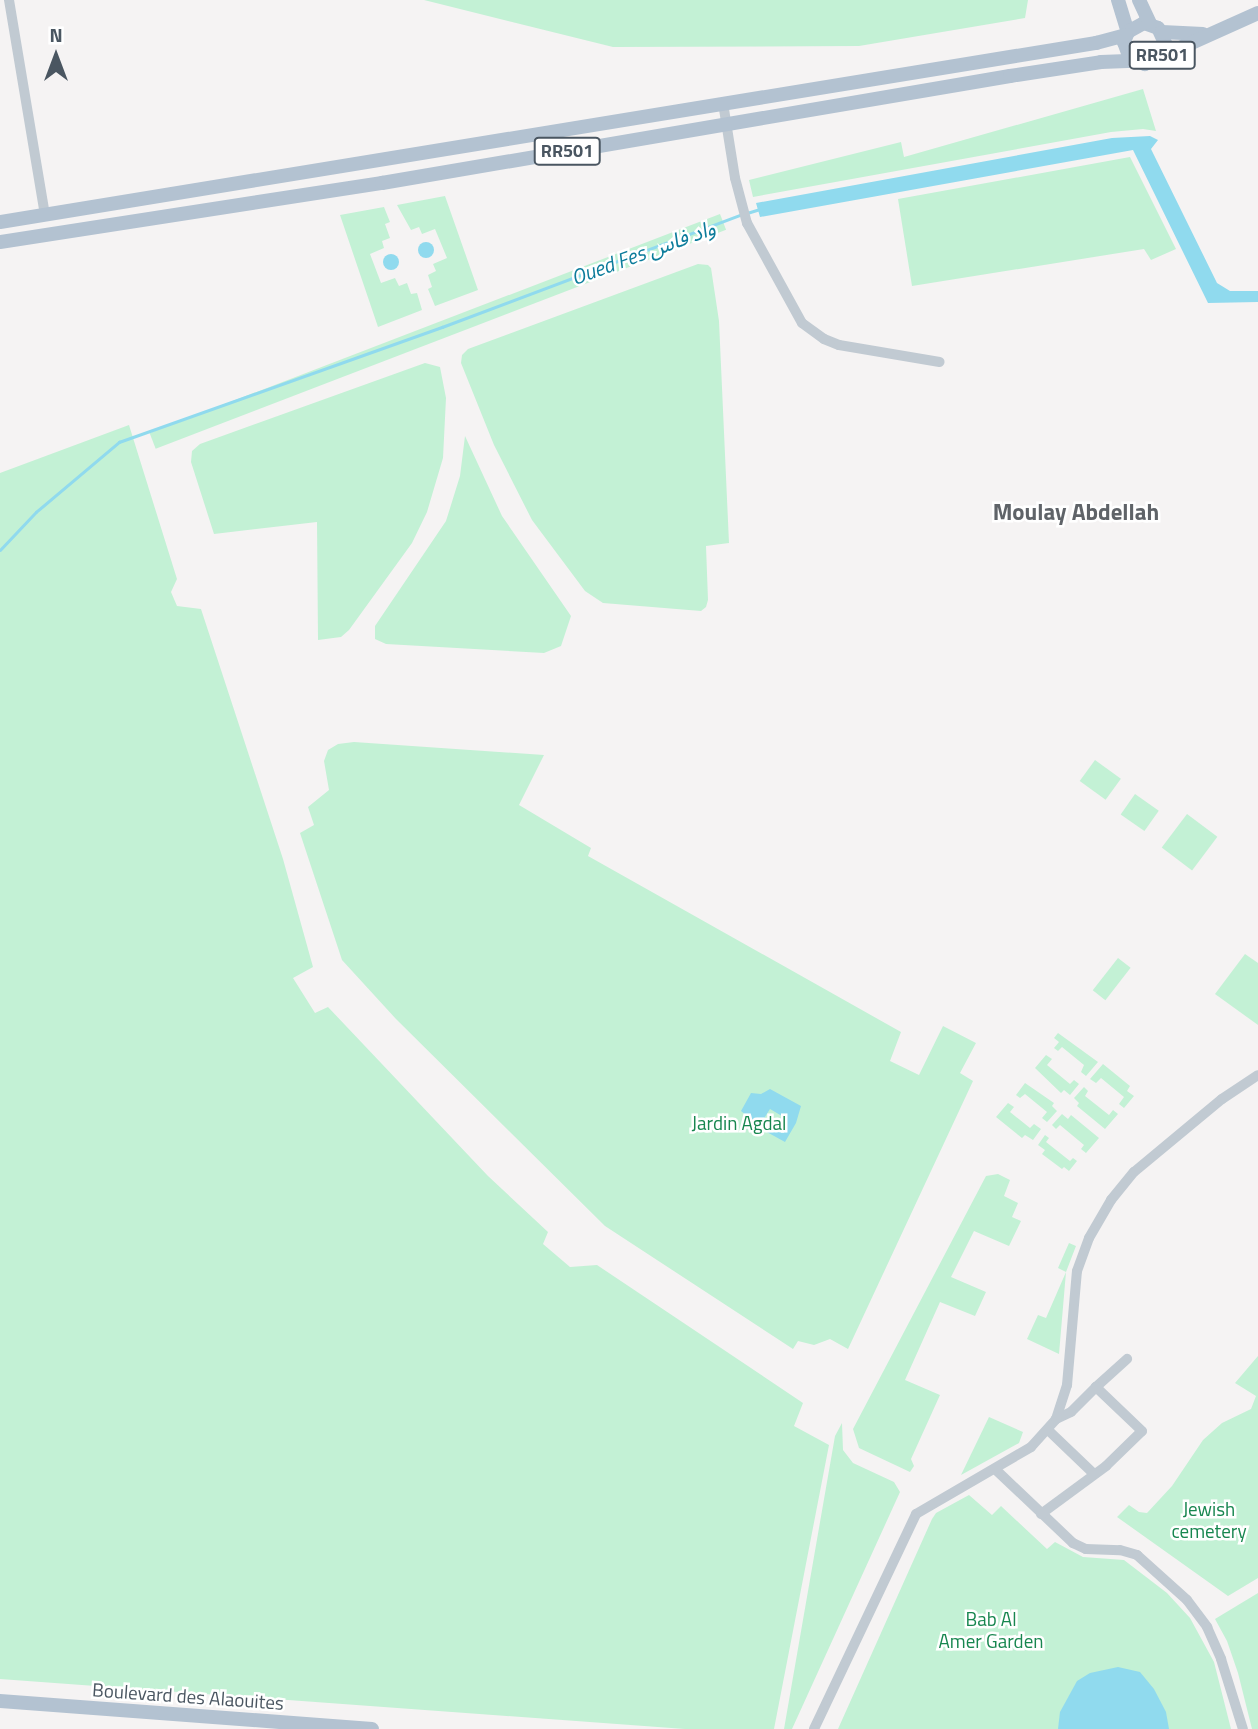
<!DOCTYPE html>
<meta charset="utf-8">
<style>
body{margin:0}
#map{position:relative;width:1258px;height:1729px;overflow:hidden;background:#f5f3f3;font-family:"Titillium Web","Noto Sans Arabic",sans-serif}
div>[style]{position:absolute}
.green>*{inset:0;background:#c3f1d5;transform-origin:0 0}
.water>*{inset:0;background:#90daee}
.round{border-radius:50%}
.stream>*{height:2.5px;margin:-1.25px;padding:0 1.25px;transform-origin:1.25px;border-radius:1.25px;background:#90daee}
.minor>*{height:10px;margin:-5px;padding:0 5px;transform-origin:5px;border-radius:5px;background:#c1cad2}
.major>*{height:14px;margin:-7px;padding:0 7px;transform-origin:7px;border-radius:7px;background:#b3c2d1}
span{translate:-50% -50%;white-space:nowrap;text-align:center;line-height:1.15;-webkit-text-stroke:5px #fff;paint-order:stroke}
.shield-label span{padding:2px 5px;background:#fff;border:2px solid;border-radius:5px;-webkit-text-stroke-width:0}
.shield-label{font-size:18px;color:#4a5661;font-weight:700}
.park-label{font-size:19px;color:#17864f}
.street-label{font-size:19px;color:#4a5661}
.water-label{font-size:21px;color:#0c7c9b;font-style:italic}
.quarter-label{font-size:23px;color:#5f6368;font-weight:700}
.north{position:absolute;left:21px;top:21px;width:70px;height:70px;-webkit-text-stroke:5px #fff;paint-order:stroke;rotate:0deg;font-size:19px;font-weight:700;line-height:28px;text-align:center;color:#4a5661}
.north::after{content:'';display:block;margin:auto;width:24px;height:32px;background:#4a5661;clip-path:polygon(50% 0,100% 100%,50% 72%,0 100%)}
</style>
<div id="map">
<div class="green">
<i style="clip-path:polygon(424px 0,1028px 0,1025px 18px,859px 46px,613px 47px)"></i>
<i style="clip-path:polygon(1143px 89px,1156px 131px,1143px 129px,1111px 132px,753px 197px,749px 180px,901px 142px,904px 157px)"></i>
<i style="clip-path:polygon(1130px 157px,1176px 249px,1151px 260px,1144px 249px,912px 286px,898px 199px)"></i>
<i style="clip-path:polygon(445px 196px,478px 290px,435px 306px,428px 289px,432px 287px,428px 275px,436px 271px,433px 264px,447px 258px,435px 229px,422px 234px,419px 227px,411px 230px,397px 205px)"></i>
<i style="clip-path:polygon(384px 207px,390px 222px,385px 224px,390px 238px,382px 241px,384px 248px,370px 254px,381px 283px,395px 278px,399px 286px,407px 283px,411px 294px,417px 293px,422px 310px,378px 327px,340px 215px)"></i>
<i style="left:720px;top:214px;width:17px;height:611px;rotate:69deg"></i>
<i style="clip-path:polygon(698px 264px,708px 265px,711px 268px,719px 321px,729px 543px,706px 546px,708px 600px,706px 607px,701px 611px,603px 603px,585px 591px,532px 520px,494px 445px,461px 363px,462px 355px,468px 349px)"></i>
<i style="clip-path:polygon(425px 363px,440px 367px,446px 398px,443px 458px,427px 512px,412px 543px,349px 630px,341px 637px,318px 640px,317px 522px,214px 534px,191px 462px,192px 451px,200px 444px)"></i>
<i style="clip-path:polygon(129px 425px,177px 579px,171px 592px,177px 606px,201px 609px,283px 859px,313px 967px,293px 978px,315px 1013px,328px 1007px,488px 1176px,548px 1232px,543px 1244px,570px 1267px,597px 1265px,803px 1403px,794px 1426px,829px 1445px,774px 1729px,685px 1729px,0 1679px,0 473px)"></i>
<i style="clip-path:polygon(465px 436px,502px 516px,571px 616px,561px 646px,544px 653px,386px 644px,375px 639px,375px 626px,446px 521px,460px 476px)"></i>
<i style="clip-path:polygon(354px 742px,544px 755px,519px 805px,591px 848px,588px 856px,901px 1032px,890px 1061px,919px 1075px,943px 1026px,976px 1043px,960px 1073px,973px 1081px,848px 1349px,830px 1339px,814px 1345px,798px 1341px,793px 1349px,605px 1226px,396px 1019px,342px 960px,300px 833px,314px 825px,308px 807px,329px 790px,324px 761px,328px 750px,338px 744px)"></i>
<i style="left:1095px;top:760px;width:32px;height:26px;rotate:36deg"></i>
<i style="left:1135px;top:794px;width:29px;height:25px;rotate:35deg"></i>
<i style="left:1187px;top:814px;width:38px;height:42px;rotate:37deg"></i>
<i style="clip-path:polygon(1245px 954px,1258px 963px,1258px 1025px,1215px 994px)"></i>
<i style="left:1118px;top:958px;width:16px;height:41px;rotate:38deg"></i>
<i style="clip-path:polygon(1058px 1033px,1098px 1062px,1086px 1076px,1081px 1072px,1084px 1065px,1062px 1047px,1058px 1051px,1054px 1048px,1059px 1042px,1054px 1038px)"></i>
<i style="clip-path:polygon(1046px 1055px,1052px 1059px,1047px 1065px,1070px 1084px,1074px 1080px,1079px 1084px,1070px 1095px,1064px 1090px,1061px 1093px,1035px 1068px)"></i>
<i style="clip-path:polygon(1103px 1064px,1130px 1086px,1127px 1091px,1134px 1096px,1124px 1108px,1119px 1104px,1124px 1097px,1101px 1078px,1096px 1083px,1090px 1079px)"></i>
<i style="clip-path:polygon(1025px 1083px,1054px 1103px,1052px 1106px,1057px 1111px,1047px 1122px,1042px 1118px,1047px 1112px,1025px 1094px,1020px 1098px,1016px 1095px)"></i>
<i style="clip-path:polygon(1084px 1087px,1088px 1091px,1085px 1096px,1109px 1115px,1113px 1110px,1118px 1114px,1105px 1129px,1077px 1106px,1079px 1103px,1074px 1098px)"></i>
<i style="clip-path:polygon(1008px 1103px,1014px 1107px,1010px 1112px,1030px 1128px,1034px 1124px,1041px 1129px,1033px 1140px,1025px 1135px,1022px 1138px,996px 1117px)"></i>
<i style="clip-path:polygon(1062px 1114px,1068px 1119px,1071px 1115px,1099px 1138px,1086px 1153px,1081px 1149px,1084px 1145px,1060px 1125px,1056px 1129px,1052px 1125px)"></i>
<i style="clip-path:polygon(1045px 1135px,1049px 1138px,1046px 1142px,1070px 1161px,1073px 1158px,1077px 1161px,1069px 1171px,1064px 1167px,1062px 1169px,1042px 1154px,1045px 1150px,1038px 1145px)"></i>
<i style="clip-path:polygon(998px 1174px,1010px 1180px,1004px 1196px,1018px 1203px,1012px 1217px,1021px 1221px,1009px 1246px,974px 1231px,951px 1277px,986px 1292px,975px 1316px,940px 1302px,905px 1380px,940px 1395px,911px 1459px,914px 1466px,910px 1472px,859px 1448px,853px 1429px,986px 1176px)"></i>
<i style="clip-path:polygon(1069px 1243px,1076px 1246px,1066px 1272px,1059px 1354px,1027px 1339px,1038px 1315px,1046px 1318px,1066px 1272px,1058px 1268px)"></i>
<i style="clip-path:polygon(1258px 1356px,1258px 1578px,1228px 1596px,1117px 1517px,1129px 1505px,1139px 1512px,1147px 1513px,1172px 1486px,1203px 1440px,1222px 1423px,1251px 1409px,1256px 1396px,1235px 1383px)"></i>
<i style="clip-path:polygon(989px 1417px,1023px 1432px,1019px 1443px,961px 1475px)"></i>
<i style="clip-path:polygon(842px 1423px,843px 1450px,853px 1463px,894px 1482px,900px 1492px,792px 1729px,784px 1729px,835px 1436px)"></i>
<i style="clip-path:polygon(969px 1495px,992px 1515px,1001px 1506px,1047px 1549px,1055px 1542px,1083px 1557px,1124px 1560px,1167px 1593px,1190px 1618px,1214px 1662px,1231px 1729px,838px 1729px,932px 1519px,936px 1513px)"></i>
<i style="clip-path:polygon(1258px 1593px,1258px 1729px,1252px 1729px,1238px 1673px,1227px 1641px,1215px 1619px)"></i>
</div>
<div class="water">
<i style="clip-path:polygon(1150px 136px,1158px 140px,1151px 149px,1217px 283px,1230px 291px,1258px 291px,1258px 302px,1208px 303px,1133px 150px,760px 217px,756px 203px,1112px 138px)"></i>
<i class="round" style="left:418px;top:242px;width:16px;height:16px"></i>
<i class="round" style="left:383px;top:254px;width:16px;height:16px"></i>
<i style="clip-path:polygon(evenodd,770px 1089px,801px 1106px,796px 1123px,785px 1142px,765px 1131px,741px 1111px,751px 1093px,761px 1094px,770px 1089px,770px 1109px,787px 1119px,783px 1129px,763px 1120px,770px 1109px)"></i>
<i style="clip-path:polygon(1118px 1667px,1140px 1672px,1154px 1689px,1166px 1712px,1169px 1729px,1058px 1729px,1060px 1712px,1077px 1681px,1090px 1673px)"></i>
</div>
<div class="stream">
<i style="left:747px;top:213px;width:14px;rotate:-17deg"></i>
<i style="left:0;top:550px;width:52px;rotate:-46.5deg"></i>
<i style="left:36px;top:512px;width:109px;rotate:-40.1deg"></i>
<i style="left:119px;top:442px;width:343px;rotate:-19.6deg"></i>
<i style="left:442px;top:327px;width:318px;rotate:-20.6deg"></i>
</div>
<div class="minor">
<i style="left:9px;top:0;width:218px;rotate:80.5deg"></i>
<i style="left:723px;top:103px;width:76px;rotate:80.9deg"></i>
<i style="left:735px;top:178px;width:47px;rotate:75.1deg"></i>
<i style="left:747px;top:223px;width:114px;rotate:61.2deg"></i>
<i style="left:802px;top:323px;width:27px;rotate:36deg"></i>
<i style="left:824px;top:339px;width:16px;rotate:22deg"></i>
<i style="left:839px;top:345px;width:102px;rotate:9.6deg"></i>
<i style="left:1096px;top:1387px;width:42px;rotate:-42.1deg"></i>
<i style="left:1048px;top:1430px;width:62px;rotate:43.7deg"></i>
<i style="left:995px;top:1469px;width:108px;rotate:43.5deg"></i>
<i style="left:1073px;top:1543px;width:14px;rotate:25deg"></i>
<i style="left:1086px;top:1549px;width:34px;rotate:2deg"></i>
<i style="left:1120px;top:1550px;width:18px;rotate:16deg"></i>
<i style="left:1137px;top:1555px;width:67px;rotate:42deg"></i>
<i style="left:1187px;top:1600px;width:34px;rotate:53deg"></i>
<i style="left:1207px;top:1627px;width:35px;rotate:66deg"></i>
<i style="left:1221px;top:1659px;width:73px;rotate:72.6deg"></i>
<i style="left:1041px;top:1514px;width:81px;rotate:-36.4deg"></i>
<i style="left:1106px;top:1466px;width:50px;rotate:-44.2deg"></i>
<i style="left:1142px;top:1431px;width:64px;rotate:-136.3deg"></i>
<i style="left:1096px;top:1387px;width:35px;rotate:135deg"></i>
<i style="left:1071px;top:1412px;width:17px;rotate:155deg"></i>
<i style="left:814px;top:1729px;width:238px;rotate:-64.6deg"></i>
<i style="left:916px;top:1514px;width:133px;rotate:-30.2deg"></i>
<i style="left:1031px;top:1447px;width:38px;rotate:-48deg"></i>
<i style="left:1056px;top:1419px;width:36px;rotate:-72deg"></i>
<i style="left:1067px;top:1385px;width:114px;rotate:-85deg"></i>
<i style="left:1077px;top:1271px;width:35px;rotate:-70deg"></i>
<i style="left:1089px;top:1238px;width:44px;rotate:-59.9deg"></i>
<i style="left:1111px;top:1200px;width:36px;rotate:-51deg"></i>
<i style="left:1134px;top:1172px;width:114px;rotate:-39.7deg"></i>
<i style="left:1222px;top:1099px;width:43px;rotate:-33.7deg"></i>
</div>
<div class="major">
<i style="left:1118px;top:0;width:34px;rotate:73deg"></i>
<i style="left:1128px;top:32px;width:11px;rotate:112deg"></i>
<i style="left:1124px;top:42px;width:15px;rotate:70deg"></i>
<i style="left:1129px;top:56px;width:18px;rotate:27deg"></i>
<i style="left:1145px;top:64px;width:17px;rotate:-25deg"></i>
<i style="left:1160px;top:57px;width:13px;rotate:-63deg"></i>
<i style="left:1166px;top:45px;width:19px;rotate:-115deg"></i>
<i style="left:1158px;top:28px;width:15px;rotate:-160deg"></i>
<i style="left:1144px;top:23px;width:18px;rotate:151deg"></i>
<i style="left:1139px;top:0;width:26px;rotate:65deg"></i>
<i style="left:1162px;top:32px;width:41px;rotate:2.8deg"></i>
<i style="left:1160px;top:57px;width:107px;rotate:-24.2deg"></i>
<i style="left:0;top:222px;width:1111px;rotate:-9.28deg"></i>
<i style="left:1096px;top:43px;width:31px;rotate:-15deg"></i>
<i style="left:0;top:242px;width:387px;rotate:-8.8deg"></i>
<i style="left:382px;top:183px;width:637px;rotate:-9.67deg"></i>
<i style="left:1010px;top:76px;width:92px;rotate:-8.7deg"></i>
<i style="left:1101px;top:62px;width:33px;rotate:-2deg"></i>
<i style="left:0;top:1701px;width:373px;rotate:4.3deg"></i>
</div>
<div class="shield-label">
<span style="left:1162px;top:55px">RR501</span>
<span style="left:567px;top:151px">RR501</span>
</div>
<div class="park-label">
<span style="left:739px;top:1123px">Jardin Agdal</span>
<span style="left:1209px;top:1520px">Jewish<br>cemetery</span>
<span style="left:991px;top:1630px">Bab Al<br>Amer Garden</span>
</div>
<div class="street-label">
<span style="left:188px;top:1696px;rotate:4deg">Boulevard des Alaouites</span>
</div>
<div class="water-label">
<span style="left:643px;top:252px;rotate:-20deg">Oued Fes واد فاس</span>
</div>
<div class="quarter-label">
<span style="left:1076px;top:512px">Moulay Abdellah</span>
</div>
<div class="north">N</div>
</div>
